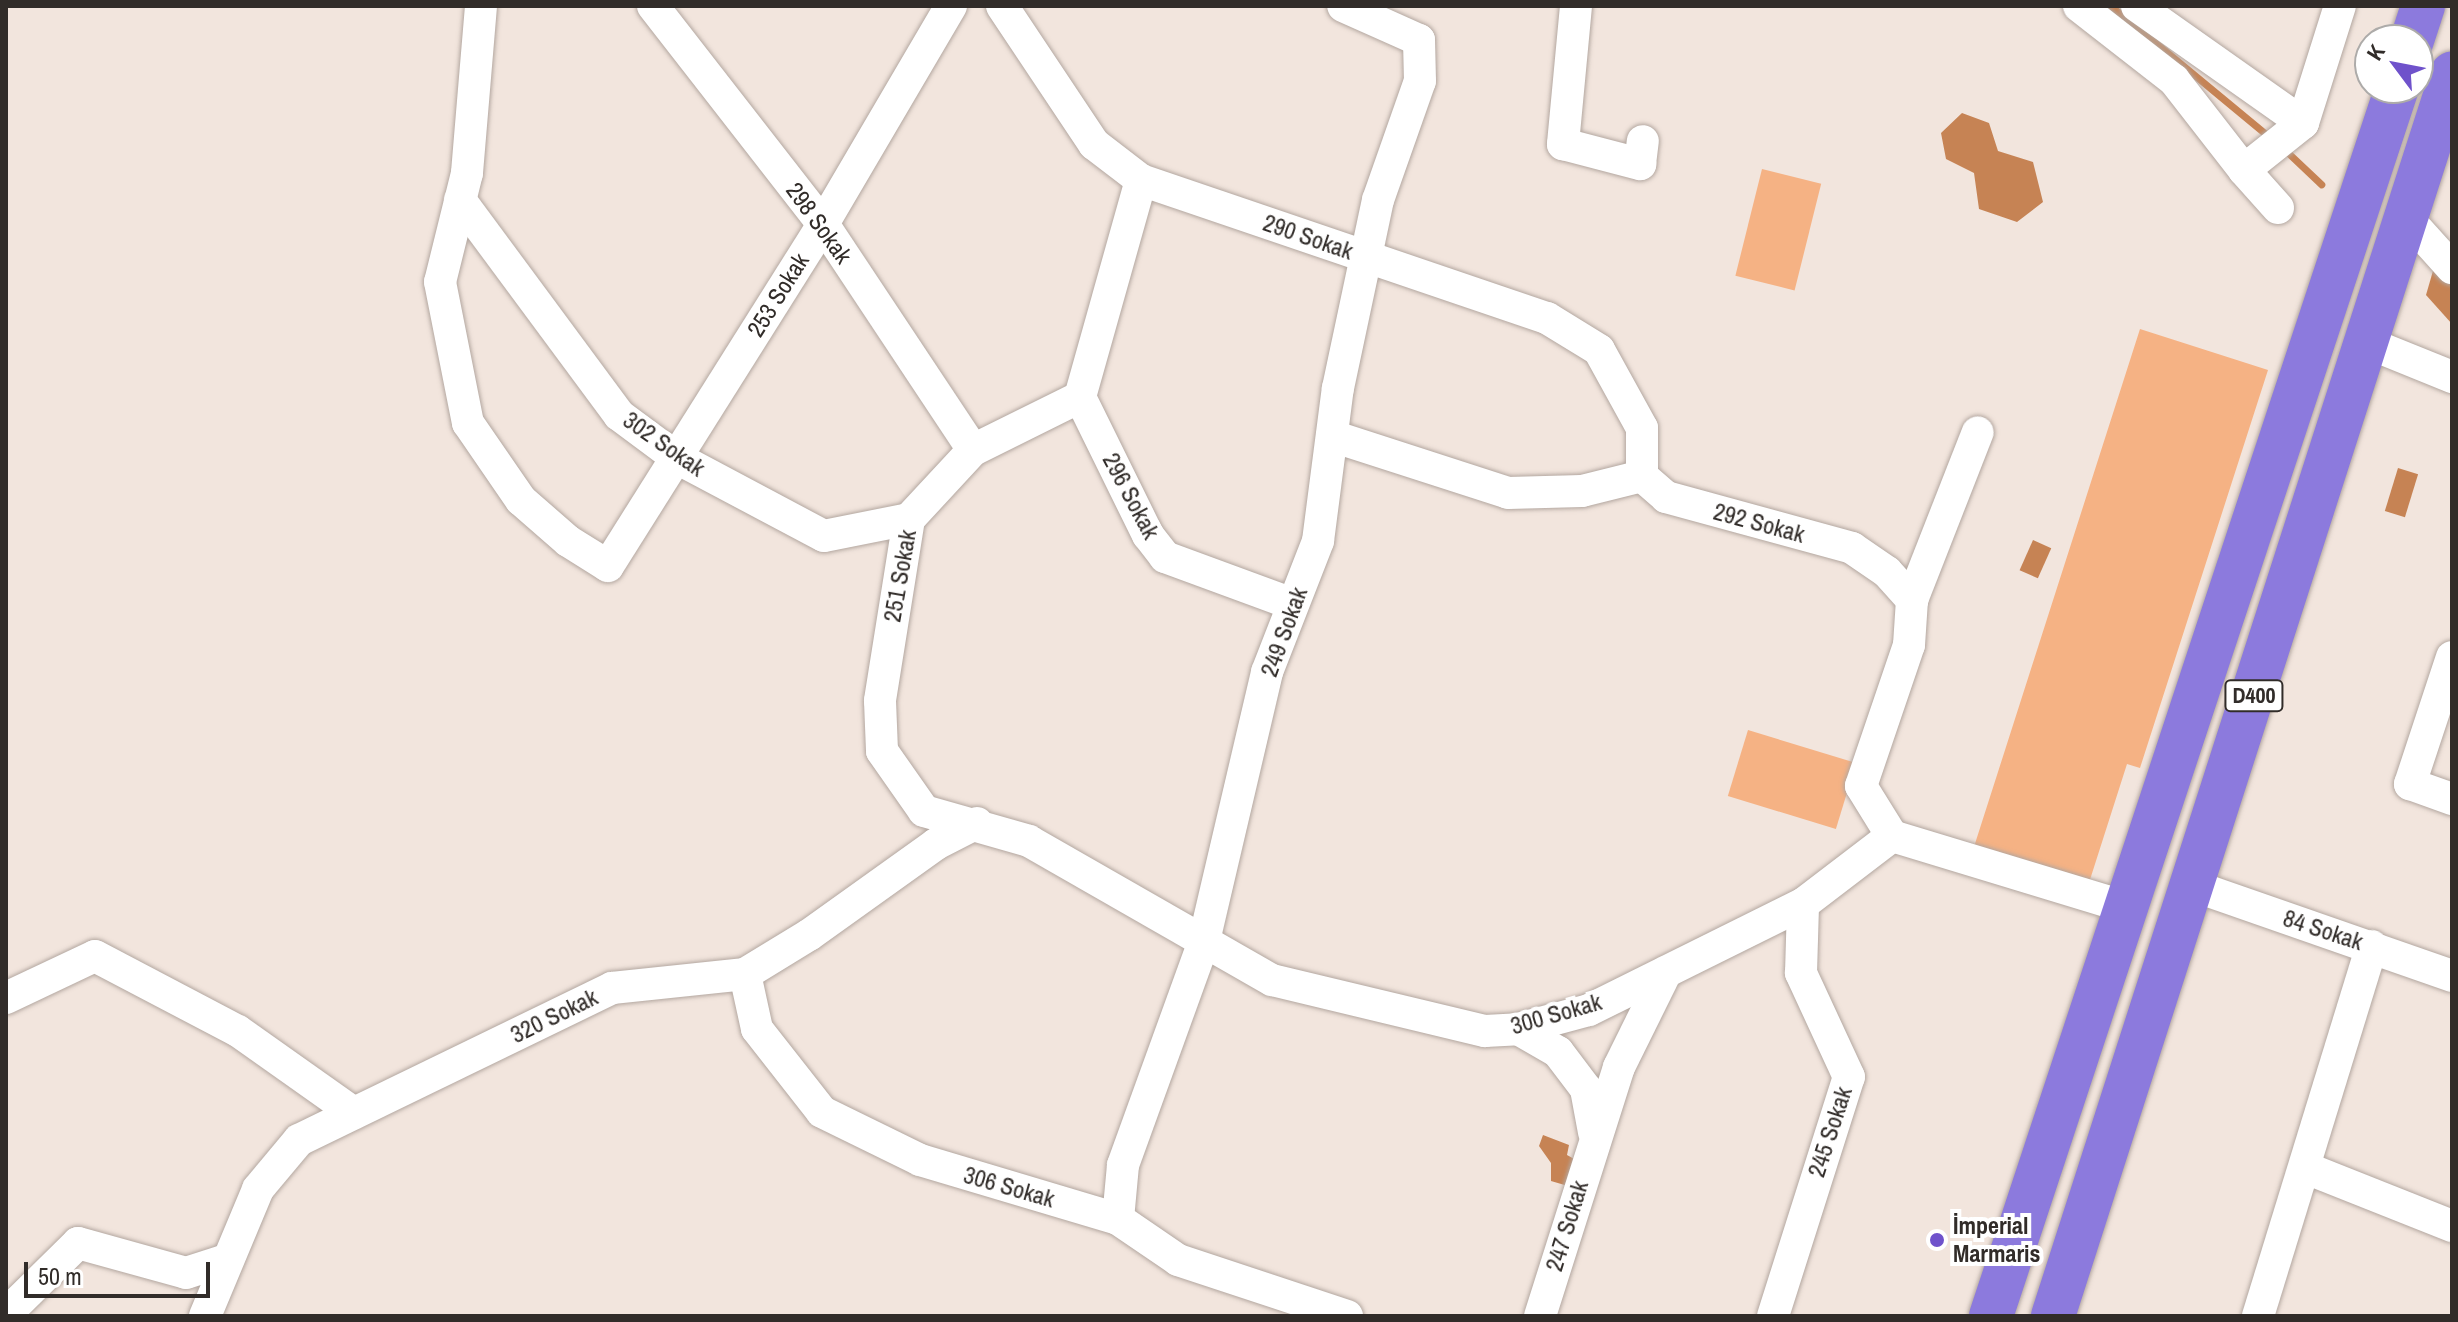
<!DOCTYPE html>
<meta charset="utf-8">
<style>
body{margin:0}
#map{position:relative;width:2458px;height:1322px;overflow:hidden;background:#f2e5dd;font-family:"Archivo Narrow",sans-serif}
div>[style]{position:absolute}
.green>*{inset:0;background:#f5b284;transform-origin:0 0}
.water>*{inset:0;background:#c68354;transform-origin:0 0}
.stream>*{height:7px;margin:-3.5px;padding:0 3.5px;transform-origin:3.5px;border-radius:3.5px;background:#c68354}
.roads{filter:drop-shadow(0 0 2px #b3a7a0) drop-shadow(0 0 2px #b3a7a0)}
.minor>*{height:32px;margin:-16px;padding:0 16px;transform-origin:16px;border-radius:16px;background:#fff}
.highway>*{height:44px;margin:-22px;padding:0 22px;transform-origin:22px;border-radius:22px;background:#8c7add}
.dots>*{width:22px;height:22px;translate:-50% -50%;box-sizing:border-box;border:4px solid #fff;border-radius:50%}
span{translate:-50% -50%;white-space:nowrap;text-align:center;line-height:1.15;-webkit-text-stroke:8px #fff;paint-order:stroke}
.shield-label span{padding:2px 6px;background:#fff;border:2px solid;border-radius:6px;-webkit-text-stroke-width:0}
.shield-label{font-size:22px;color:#312c29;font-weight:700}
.street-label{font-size:24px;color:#312c29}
.poi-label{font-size:24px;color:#312c29;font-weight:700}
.left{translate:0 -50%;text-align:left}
.frame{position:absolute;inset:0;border:8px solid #312c29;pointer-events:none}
.north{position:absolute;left:2354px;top:24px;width:80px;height:80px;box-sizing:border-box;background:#fff;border:2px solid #adaba9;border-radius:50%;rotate:302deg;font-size:22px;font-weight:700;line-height:32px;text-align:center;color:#312c29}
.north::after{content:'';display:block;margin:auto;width:28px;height:36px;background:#6f52cb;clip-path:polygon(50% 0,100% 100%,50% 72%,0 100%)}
.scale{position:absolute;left:24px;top:1262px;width:186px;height:36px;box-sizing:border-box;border:4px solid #312c29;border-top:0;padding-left:10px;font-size:24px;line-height:28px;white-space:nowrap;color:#312c29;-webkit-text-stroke:6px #fff;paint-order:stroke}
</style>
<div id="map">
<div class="green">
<i style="left:1762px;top:169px;width:61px;height:110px;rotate:14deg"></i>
<i style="clip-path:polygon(2140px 329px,2268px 370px,2140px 768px,2127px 764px,2087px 889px,1972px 853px)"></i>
<i style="left:1748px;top:730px;width:113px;height:69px;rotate:17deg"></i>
</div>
<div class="water">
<i style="clip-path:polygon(1962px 113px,1989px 123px,1998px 151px,2033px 162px,2043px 202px,2017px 222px,1979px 209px,1974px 173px,1946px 159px,1941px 133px)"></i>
<i style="clip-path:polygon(2435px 264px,2452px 283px,2452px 324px,2426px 295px)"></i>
<i style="left:2398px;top:468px;width:21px;height:45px;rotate:17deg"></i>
<i style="left:2033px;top:540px;width:20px;height:33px;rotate:24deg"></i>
<i style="clip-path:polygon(1543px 1135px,1569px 1145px,1567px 1155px,1576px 1160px,1568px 1186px,1551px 1181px,1551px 1163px,1539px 1146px)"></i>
</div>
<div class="stream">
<i style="left:2111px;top:6px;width:209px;rotate:39.6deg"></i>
<i style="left:2285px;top:150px;width:50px;rotate:43.4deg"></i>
</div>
<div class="roads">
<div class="minor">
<i style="left:481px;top:6px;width:168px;rotate:94.8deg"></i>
<i style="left:467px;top:173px;width:112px;rotate:103.9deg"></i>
<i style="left:440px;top:282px;width:144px;rotate:78.8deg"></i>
<i style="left:468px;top:423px;width:93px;rotate:55.5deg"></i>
<i style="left:521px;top:500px;width:62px;rotate:41.1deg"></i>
<i style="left:568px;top:541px;width:47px;rotate:32deg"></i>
<i style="left:608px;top:566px;width:404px;rotate:-57.8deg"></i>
<i style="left:823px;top:224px;width:253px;rotate:-59.6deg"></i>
<i style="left:653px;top:6px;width:276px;rotate:52.1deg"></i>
<i style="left:823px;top:224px;width:271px;rotate:56.4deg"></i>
<i style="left:1002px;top:6px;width:166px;rotate:56.3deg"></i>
<i style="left:1094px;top:144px;width:59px;rotate:37.5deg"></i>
<i style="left:1141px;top:180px;width:429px;rotate:18.8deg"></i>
<i style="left:1547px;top:318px;width:61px;rotate:31.6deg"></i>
<i style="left:1599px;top:350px;width:89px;rotate:61.1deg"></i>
<i style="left:1642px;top:428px;width:48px;rotate:90deg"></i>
<i style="left:1642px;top:476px;width:32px;rotate:41deg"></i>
<i style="left:1666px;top:497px;width:193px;rotate:15.3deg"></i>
<i style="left:1852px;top:548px;width:42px;rotate:34.4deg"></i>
<i style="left:1887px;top:572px;width:38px;rotate:48deg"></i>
<i style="left:1576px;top:6px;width:139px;rotate:95.4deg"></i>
<i style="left:1563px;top:144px;width:80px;rotate:14.6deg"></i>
<i style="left:1640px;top:164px;width:23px;rotate:-83deg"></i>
<i style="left:2079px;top:6px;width:120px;rotate:37.9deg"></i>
<i style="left:2174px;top:80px;width:114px;rotate:52.1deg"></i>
<i style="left:2244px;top:170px;width:75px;rotate:-38.5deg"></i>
<i style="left:2137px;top:6px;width:203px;rotate:35.2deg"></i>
<i style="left:2303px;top:123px;width:123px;rotate:-72.5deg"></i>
<i style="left:2244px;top:170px;width:51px;rotate:48.2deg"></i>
<i style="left:1141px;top:180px;width:225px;rotate:105.7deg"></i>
<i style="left:1080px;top:397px;width:119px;rotate:153.6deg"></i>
<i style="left:973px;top:450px;width:94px;rotate:132.8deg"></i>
<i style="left:909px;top:519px;width:184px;rotate:99.1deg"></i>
<i style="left:880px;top:701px;width:50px;rotate:87.7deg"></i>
<i style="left:882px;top:751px;width:73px;rotate:55deg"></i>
<i style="left:924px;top:811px;width:109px;rotate:15.9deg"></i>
<i style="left:1029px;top:841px;width:280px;rotate:29.8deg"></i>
<i style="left:1272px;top:980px;width:219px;rotate:13.5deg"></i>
<i style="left:1485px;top:1031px;width:33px;rotate:-3deg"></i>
<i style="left:1518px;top:1029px;width:73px;rotate:-15deg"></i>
<i style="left:1589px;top:1010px;width:239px;rotate:-26.4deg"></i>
<i style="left:1803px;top:904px;width:112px;rotate:-37.4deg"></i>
<i style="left:1892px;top:836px;width:244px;rotate:16.9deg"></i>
<i style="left:460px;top:200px;width:267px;rotate:53.5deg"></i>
<i style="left:619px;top:415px;width:72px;rotate:36.6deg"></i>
<i style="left:677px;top:458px;width:166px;rotate:28deg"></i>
<i style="left:824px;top:536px;width:87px;rotate:-11.3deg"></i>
<i style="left:2406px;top:217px;width:69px;rotate:48deg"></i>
<i style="left:2368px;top:343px;width:91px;rotate:22deg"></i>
<i style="left:1080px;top:397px;width:154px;rotate:63.8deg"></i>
<i style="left:1148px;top:535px;width:28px;rotate:52deg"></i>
<i style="left:1165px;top:557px;width:136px;rotate:20.2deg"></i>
<i style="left:1332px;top:436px;width:185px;rotate:17.9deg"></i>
<i style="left:1508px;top:493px;width:74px;rotate:-1.5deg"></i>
<i style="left:1582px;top:491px;width:62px;rotate:-14deg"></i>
<i style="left:2452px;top:657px;width:134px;rotate:108.3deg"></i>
<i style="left:2410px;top:784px;width:45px;rotate:19.7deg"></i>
<i style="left:1892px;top:836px;width:59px;rotate:-121.8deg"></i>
<i style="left:1861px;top:786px;width:149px;rotate:-71.2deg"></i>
<i style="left:1909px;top:645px;width:45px;rotate:-86.2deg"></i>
<i style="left:1912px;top:600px;width:180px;rotate:-68.6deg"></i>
<i style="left:2194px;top:886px;width:273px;rotate:19.2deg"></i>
<i style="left:745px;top:974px;width:56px;rotate:77.7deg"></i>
<i style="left:757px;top:1029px;width:105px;rotate:51.9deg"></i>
<i style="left:822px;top:1112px;width:109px;rotate:26.1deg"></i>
<i style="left:920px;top:1160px;width:207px;rotate:16.6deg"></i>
<i style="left:1118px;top:1219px;width:73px;rotate:34.3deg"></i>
<i style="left:1178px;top:1260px;width:178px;rotate:18.3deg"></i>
<i style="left:6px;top:998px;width:98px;rotate:-25.3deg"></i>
<i style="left:95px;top:956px;width:161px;rotate:27.7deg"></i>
<i style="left:238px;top:1031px;width:142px;rotate:35.3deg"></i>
<i style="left:1518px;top:1029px;width:46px;rotate:29.9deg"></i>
<i style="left:1558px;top:1052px;width:46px;rotate:52.9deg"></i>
<i style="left:1586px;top:1089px;width:44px;rotate:79.5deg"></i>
<i style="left:2306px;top:1168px;width:157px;rotate:21.7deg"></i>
<i style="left:1118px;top:1219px;width:54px;rotate:-84.7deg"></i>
<i style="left:1123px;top:1165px;width:238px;rotate:-70.1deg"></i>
<i style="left:1204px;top:941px;width:276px;rotate:-76.8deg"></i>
<i style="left:1267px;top:672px;width:141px;rotate:-68.7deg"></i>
<i style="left:1318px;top:541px;width:154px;rotate:-82.6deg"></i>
<i style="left:1338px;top:388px;width:192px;rotate:-78deg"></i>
<i style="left:1378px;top:200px;width:126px;rotate:-70.6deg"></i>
<i style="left:1420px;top:81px;width:41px;rotate:-91.4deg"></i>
<i style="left:1419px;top:40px;width:83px;rotate:-155.9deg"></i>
<i style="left:6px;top:1314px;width:101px;rotate:-44.6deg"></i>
<i style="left:78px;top:1243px;width:112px;rotate:15.5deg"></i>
<i style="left:186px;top:1273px;width:40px;rotate:-18deg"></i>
<i style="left:205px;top:1316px;width:138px;rotate:-67.3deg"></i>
<i style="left:258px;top:1189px;width:64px;rotate:-50.1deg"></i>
<i style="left:299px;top:1140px;width:348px;rotate:-25.9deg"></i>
<i style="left:612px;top:988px;width:134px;rotate:-6deg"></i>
<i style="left:745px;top:974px;width:75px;rotate:-31.4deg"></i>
<i style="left:809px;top:935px;width:156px;rotate:-35.6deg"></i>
<i style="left:936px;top:844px;width:46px;rotate:-27.1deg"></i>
<i style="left:1540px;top:1316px;width:261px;rotate:-72.4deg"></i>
<i style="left:1619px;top:1067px;width:106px;rotate:-63.7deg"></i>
<i style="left:1773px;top:1316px;width:251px;rotate:-72.4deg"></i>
<i style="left:1849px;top:1077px;width:115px;rotate:-114.8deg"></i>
<i style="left:1801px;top:973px;width:69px;rotate:-88.3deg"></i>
<i style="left:2258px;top:1316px;width:387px;rotate:-72.9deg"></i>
</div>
<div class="highway">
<i style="left:2412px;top:40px;width:36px;rotate:-72deg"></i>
<i style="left:1991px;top:1316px;width:1293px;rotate:-71.71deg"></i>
<i style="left:2053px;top:1316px;width:1305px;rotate:-72.19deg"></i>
</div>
</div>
<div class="dots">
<i style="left:1937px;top:1240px;background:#6f52cb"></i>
</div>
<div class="shield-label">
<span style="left:2254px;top:696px">D400</span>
</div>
<div class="street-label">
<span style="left:819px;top:223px;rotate:54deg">298 Sokak</span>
<span style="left:1308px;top:237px;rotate:19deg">290 Sokak</span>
<span style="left:778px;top:295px;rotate:-58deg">253 Sokak</span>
<span style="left:664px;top:444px;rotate:35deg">302 Sokak</span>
<span style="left:1131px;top:496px;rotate:62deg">296 Sokak</span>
<span style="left:1759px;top:523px;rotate:15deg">292 Sokak</span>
<span style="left:900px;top:576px;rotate:-80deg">251 Sokak</span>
<span style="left:1284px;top:632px;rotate:-70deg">249 Sokak</span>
<span style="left:2323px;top:930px;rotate:18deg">84 Sokak</span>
<span style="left:1556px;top:1014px;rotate:-16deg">300 Sokak</span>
<span style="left:554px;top:1016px;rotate:-26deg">320 Sokak</span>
<span style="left:1830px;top:1132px;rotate:-72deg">245 Sokak</span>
<span style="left:1009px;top:1187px;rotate:16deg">306 Sokak</span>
<span style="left:1567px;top:1226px;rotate:-73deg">247 Sokak</span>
</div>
<div class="poi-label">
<span class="left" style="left:1953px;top:1240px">İmperial<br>Marmaris</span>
</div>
<div class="frame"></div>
<div class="north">K</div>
<div class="scale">50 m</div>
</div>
